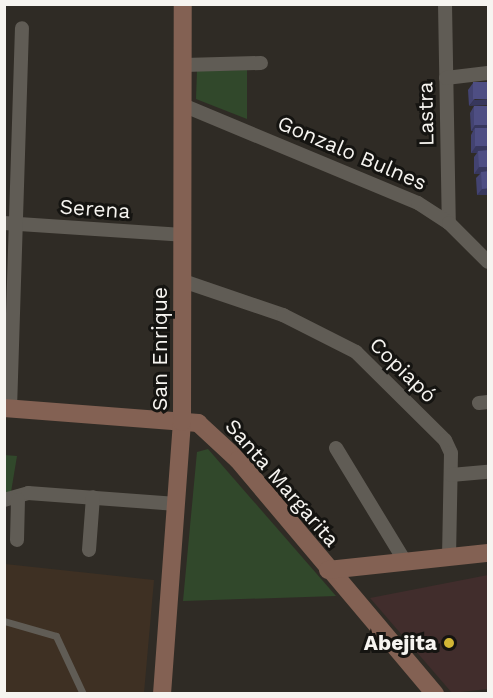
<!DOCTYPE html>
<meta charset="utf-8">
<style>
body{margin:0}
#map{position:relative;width:493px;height:698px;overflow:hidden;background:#2f2b25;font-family:"Work Sans",sans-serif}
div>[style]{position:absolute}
.industrial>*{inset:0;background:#3e3023}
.education>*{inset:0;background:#412d2c}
.green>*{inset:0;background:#31482b}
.lane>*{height:7px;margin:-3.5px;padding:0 3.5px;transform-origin:3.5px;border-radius:3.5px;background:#605c55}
.street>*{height:14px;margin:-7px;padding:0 7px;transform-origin:7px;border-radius:7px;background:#605c55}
.secondary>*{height:18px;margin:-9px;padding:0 9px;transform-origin:9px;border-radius:9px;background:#836153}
.wall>*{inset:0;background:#434371}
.shaded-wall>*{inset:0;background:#37375c}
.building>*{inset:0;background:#4e4e83;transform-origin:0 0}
.dots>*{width:16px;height:16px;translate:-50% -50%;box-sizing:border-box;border:3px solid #151411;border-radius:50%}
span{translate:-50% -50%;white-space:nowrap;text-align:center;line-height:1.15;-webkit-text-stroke:6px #151411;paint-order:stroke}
.street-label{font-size:21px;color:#f6f4f0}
.poi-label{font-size:21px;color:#f6f4f0;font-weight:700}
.right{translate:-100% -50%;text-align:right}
.frame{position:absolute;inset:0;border:6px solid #f6f4f0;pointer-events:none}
</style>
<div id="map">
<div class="industrial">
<i style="clip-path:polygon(5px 564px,154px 580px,144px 693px,5px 694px)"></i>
</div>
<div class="education">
<i style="clip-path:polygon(488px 575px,488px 689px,452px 693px,370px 598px)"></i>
</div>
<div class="green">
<i style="clip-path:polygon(247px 70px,247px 119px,196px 99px,197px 71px)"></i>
<i style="clip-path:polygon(208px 449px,336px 596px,183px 601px,197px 452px)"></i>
<i style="clip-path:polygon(4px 455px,17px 456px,11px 492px,5px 492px)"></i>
</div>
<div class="lane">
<i style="left:4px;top:621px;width:54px;rotate:16.1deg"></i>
<i style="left:56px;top:636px;width:64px;rotate:65deg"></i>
</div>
<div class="street">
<i style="left:445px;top:4px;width:219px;rotate:89deg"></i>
<i style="left:184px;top:65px;width:77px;rotate:-1.5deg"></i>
<i style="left:446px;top:78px;width:42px;rotate:-6.8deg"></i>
<i style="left:185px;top:106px;width:252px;rotate:22.6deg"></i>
<i style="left:418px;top:203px;width:37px;rotate:33deg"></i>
<i style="left:449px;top:223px;width:55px;rotate:45deg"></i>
<i style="left:4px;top:223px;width:179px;rotate:3.8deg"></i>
<i style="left:183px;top:281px;width:106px;rotate:18.8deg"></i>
<i style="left:283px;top:315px;width:82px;rotate:26.9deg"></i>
<i style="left:356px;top:352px;width:125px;rotate:44.7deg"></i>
<i style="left:445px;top:440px;width:14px;rotate:65deg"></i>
<i style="left:451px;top:453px;width:103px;rotate:91.1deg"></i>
<i style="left:479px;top:403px;width:9px;rotate:-6deg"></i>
<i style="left:10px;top:409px;width:381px;rotate:-88.2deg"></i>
<i style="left:336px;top:448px;width:131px;rotate:58.7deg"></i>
<i style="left:451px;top:475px;width:37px;rotate:-5deg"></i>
<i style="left:4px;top:500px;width:25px;rotate:-16deg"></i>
<i style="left:28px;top:493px;width:149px;rotate:4.2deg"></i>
<i style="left:17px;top:540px;width:40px;rotate:-88.6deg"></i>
<i style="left:89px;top:550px;width:53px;rotate:-85.7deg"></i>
</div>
<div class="secondary">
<i style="left:4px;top:408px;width:195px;rotate:4.4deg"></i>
<i style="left:198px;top:423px;width:54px;rotate:42.8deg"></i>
<i style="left:238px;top:460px;width:306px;rotate:49.9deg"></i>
<i style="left:328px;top:570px;width:161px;rotate:-6.1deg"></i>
<i style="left:162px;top:694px;width:273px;rotate:-85.8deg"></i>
<i style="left:182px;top:422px;width:418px;rotate:-89.9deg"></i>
</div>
<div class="wall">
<i style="clip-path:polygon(489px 82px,469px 106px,468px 90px,473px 83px)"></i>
<i style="clip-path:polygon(474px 106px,489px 195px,477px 195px,476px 178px,480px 174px,474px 174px,474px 157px,477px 153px,471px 153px,471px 135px,473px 131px,471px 131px,470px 113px)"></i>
</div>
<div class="shaded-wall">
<i style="clip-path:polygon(489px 99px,489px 105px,469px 106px,474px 100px)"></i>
<i style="clip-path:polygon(489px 124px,489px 131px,475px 128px,473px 131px,471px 131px,475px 125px)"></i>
<i style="clip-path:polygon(476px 146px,489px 146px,489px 152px,478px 151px,477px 153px,471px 153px)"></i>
<i style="clip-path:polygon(479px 167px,489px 167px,489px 173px,481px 172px,480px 174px,474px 174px)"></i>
<i style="clip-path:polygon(489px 188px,489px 195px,477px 195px,482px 189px)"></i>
</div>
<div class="building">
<i style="left:489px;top:82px;width:17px;height:16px;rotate:90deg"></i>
<i style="left:474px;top:106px;width:15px;height:19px"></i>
<i style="left:475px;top:128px;width:14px;height:18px"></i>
<i style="clip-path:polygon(489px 150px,489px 167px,479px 167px,478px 151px)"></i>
<i style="clip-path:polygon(489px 171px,489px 188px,482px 189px,481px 172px)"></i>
</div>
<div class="dots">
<i style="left:449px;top:643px;background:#d2b635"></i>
</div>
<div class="street-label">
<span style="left:426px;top:114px;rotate:-91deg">Lastra</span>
<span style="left:352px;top:153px;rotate:23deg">Gonzalo Bulnes</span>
<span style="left:95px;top:209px;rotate:4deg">Serena</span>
<span style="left:160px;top:349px;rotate:-90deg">San Enrique</span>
<span style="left:403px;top:370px;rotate:44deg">Copiapó</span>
<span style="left:282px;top:483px;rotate:49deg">Santa Margarita</span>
</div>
<div class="poi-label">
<span class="right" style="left:437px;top:643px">Abejita</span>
</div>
<div class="frame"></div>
</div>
